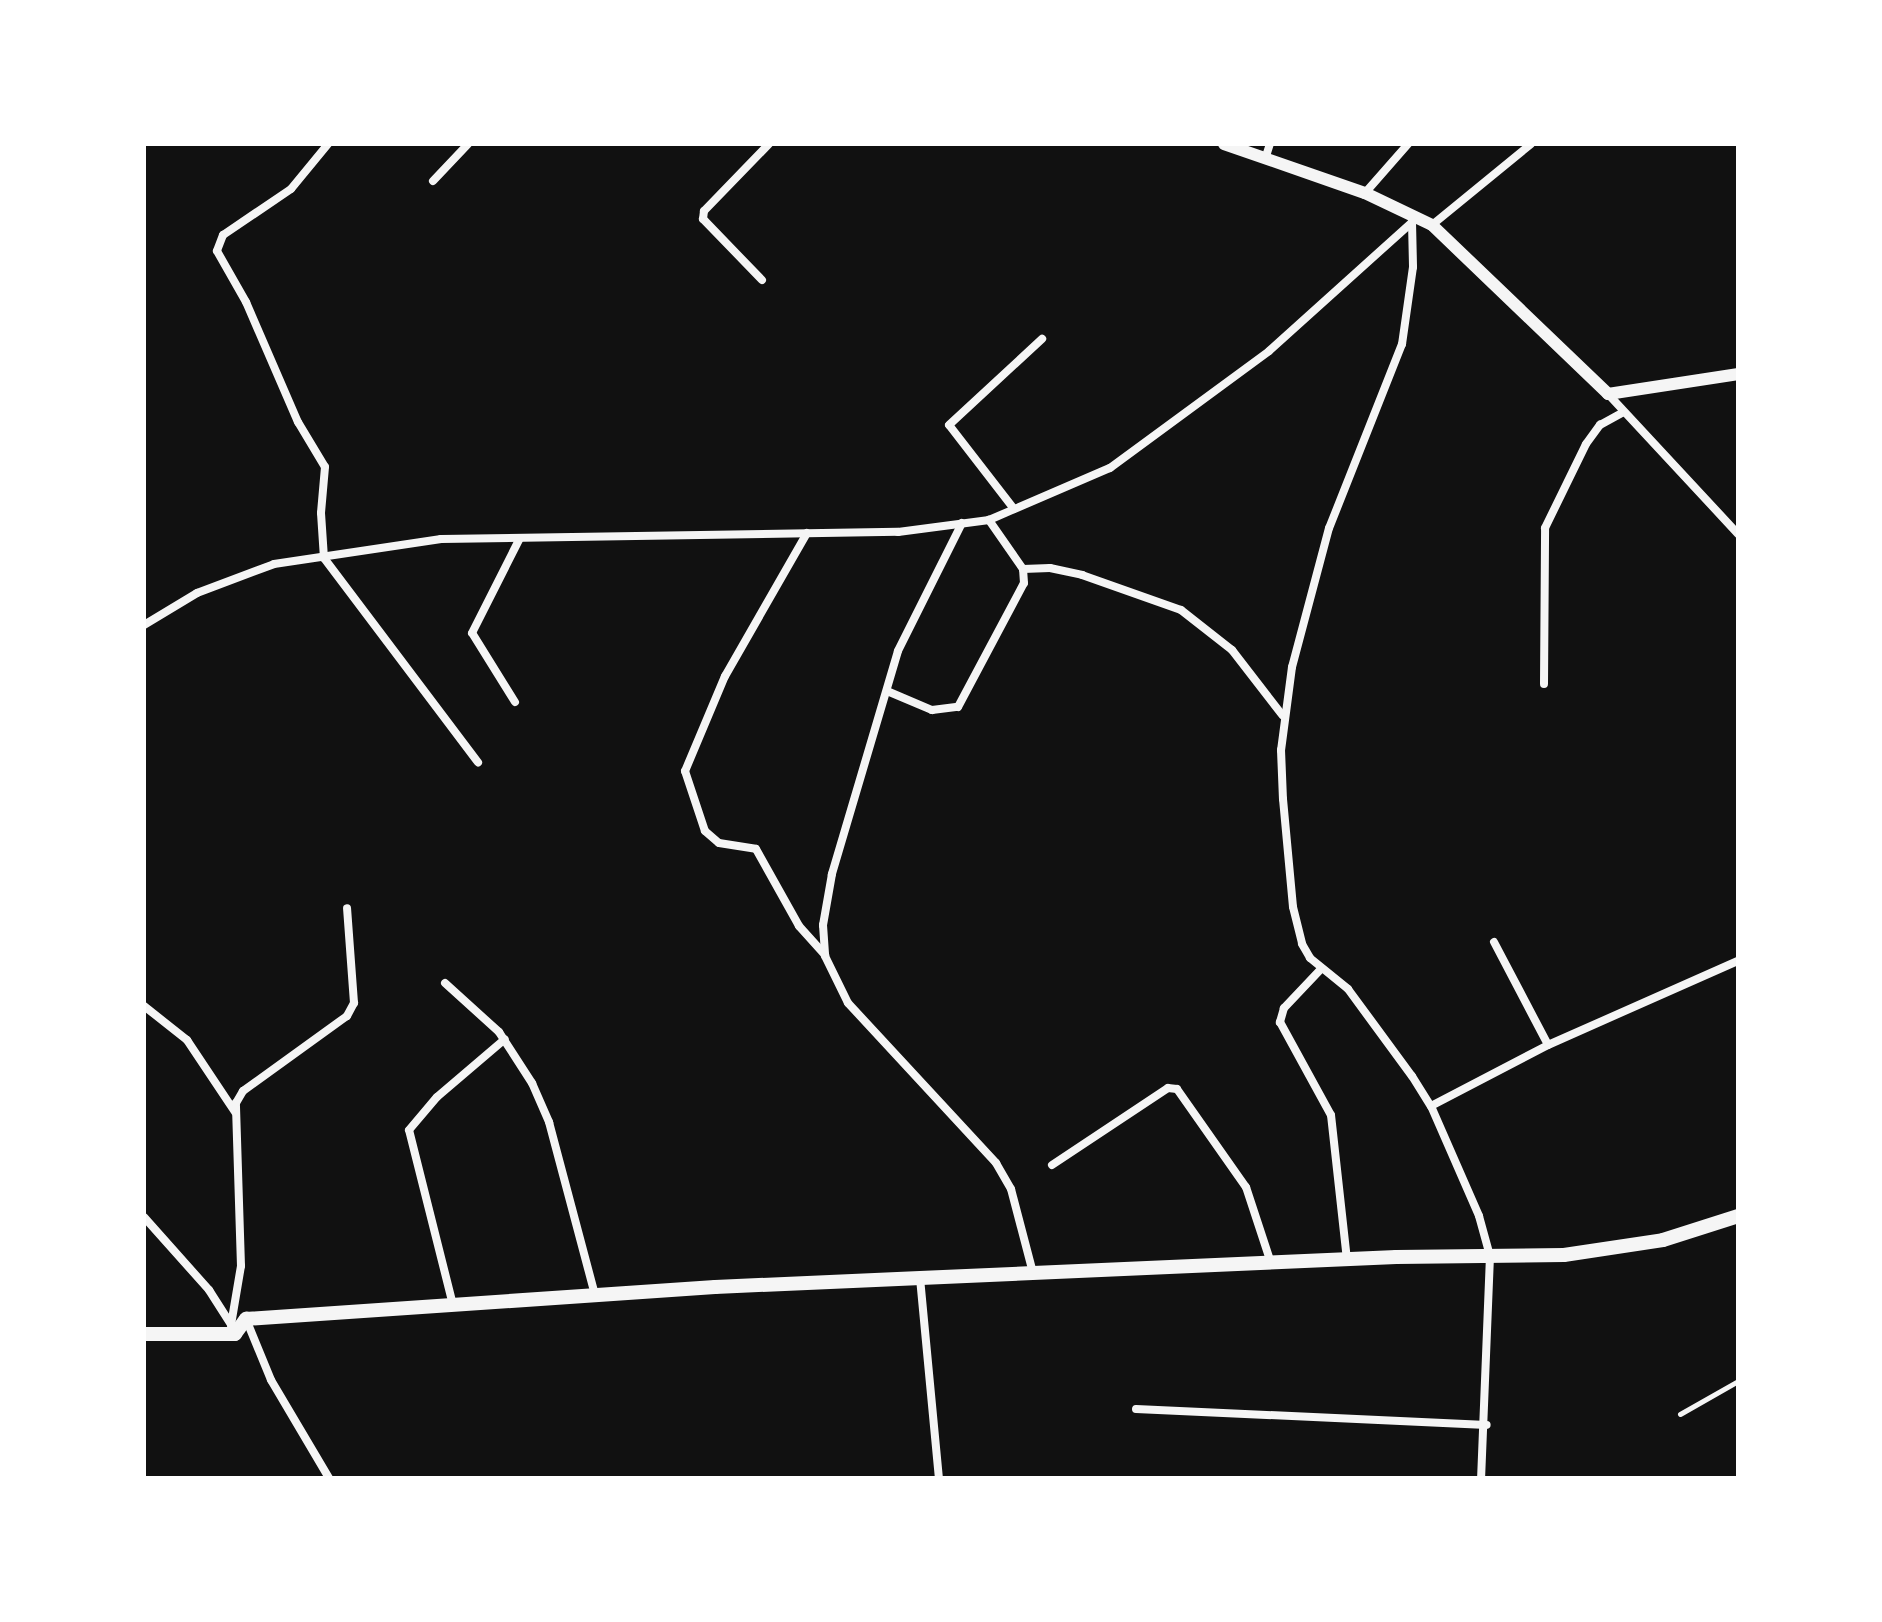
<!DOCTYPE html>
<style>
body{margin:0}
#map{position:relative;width:1882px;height:1622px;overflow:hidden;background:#111;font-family:"Archivo Narrow",sans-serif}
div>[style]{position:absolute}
.service>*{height:5px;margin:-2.5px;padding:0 2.5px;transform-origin:2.5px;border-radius:2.5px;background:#f5f5f5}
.minor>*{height:8px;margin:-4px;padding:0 4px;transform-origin:4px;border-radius:4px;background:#f5f5f5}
.tertiary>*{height:12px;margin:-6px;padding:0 6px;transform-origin:6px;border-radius:6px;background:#f5f5f5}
.secondary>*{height:14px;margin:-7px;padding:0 7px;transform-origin:7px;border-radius:7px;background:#f5f5f5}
span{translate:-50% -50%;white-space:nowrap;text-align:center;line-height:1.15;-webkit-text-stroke:6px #fff;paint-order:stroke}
.frame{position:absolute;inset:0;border:146px solid #fff;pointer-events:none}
</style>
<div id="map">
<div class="service">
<i style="left:1680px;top:1414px;width:67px;rotate:-29.6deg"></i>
</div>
<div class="minor">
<i style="left:328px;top:144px;width:58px;rotate:129.4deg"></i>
<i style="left:291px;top:189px;width:82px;rotate:145.9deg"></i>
<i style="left:223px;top:235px;width:17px;rotate:111deg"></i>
<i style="left:217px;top:251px;width:59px;rotate:60.4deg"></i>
<i style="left:246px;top:302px;width:131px;rotate:66.6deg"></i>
<i style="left:298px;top:422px;width:52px;rotate:59deg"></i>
<i style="left:325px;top:467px;width:46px;rotate:95deg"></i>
<i style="left:321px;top:513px;width:45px;rotate:86.2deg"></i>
<i style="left:324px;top:558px;width:256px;rotate:53deg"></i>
<i style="left:1266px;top:156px;width:13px;rotate:-72deg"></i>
<i style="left:433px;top:181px;width:51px;rotate:-46.6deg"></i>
<i style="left:1365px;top:193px;width:65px;rotate:-48.7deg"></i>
<i style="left:1412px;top:222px;width:45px;rotate:88.7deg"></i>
<i style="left:1413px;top:267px;width:78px;rotate:98.1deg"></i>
<i style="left:1402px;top:344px;width:198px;rotate:111.6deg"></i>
<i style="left:1329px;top:528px;width:144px;rotate:104.9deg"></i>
<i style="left:1292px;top:667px;width:84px;rotate:97.5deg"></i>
<i style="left:1281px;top:750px;width:49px;rotate:87.7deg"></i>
<i style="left:1283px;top:799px;width:108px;rotate:84.7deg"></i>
<i style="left:1293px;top:907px;width:38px;rotate:76deg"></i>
<i style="left:1302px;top:944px;width:16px;rotate:60deg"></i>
<i style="left:1310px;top:958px;width:49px;rotate:39.2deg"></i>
<i style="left:1348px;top:989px;width:108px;rotate:53.7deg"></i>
<i style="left:1412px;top:1076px;width:36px;rotate:58deg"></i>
<i style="left:1431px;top:1106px;width:120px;rotate:66.4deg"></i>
<i style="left:1479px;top:1216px;width:41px;rotate:74.6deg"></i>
<i style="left:1490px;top:1256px;width:222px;rotate:92.3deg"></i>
<i style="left:1432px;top:225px;width:128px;rotate:-39.3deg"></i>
<i style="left:762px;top:280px;width:85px;rotate:-134deg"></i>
<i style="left:703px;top:219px;width:8px;rotate:-83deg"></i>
<i style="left:704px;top:211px;width:93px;rotate:-45.9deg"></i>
<i style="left:1608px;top:394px;width:191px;rotate:47.1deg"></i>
<i style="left:1014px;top:509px;width:106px;rotate:-127.7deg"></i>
<i style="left:949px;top:425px;width:127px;rotate:-42.8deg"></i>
<i style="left:962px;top:523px;width:143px;rotate:116.6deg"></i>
<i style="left:898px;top:651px;width:233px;rotate:106.5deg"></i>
<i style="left:832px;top:874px;width:52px;rotate:100deg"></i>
<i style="left:823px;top:925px;width:31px;rotate:86deg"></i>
<i style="left:825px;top:956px;width:52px;rotate:63.9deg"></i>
<i style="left:848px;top:1003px;width:218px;rotate:47.2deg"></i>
<i style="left:996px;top:1163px;width:30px;rotate:60deg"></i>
<i style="left:1011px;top:1189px;width:87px;rotate:75.3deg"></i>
<i style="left:807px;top:533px;width:165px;rotate:119.8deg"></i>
<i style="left:725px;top:676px;width:103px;rotate:112.8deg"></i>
<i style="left:685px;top:771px;width:63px;rotate:71.6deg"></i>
<i style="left:705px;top:831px;width:18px;rotate:41deg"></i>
<i style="left:719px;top:843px;width:37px;rotate:9deg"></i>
<i style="left:756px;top:849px;width:88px;rotate:60.8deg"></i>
<i style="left:799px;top:926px;width:39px;rotate:48deg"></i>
<i style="left:1023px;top:569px;width:27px;rotate:-2deg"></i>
<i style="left:1050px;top:568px;width:33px;rotate:12deg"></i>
<i style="left:1082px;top:575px;width:105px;rotate:19.5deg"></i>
<i style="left:1181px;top:610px;width:65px;rotate:38.1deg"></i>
<i style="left:1232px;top:650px;width:83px;rotate:52.3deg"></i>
<i style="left:144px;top:625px;width:62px;rotate:-31.1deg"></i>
<i style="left:197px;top:593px;width:82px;rotate:-20.6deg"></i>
<i style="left:274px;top:564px;width:169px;rotate:-8.5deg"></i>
<i style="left:441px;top:539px;width:457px;rotate:-0.9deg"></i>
<i style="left:898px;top:532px;width:92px;rotate:-7.5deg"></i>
<i style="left:989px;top:520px;width:132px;rotate:-23.3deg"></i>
<i style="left:1110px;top:468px;width:197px;rotate:-36.3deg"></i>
<i style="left:1269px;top:351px;width:200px;rotate:-42deg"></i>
<i style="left:1544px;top:684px;width:156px;rotate:-89.6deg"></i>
<i style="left:1545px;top:528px;width:93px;rotate:-64deg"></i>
<i style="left:1586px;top:444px;width:24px;rotate:-54deg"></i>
<i style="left:1600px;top:425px;width:26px;rotate:-29deg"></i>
<i style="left:887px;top:691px;width:49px;rotate:22.9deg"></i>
<i style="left:932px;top:710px;width:26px;rotate:-7deg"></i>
<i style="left:958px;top:707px;width:140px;rotate:-62deg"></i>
<i style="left:1024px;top:583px;width:14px;rotate:-94deg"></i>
<i style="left:1023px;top:569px;width:60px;rotate:-124.8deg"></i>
<i style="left:515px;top:702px;width:81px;rotate:-121.9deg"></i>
<i style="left:472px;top:633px;width:106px;rotate:-63.2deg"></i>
<i style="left:1494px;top:942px;width:116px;rotate:62.3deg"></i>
<i style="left:1321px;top:969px;width:54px;rotate:133.5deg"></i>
<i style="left:1284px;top:1008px;width:15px;rotate:106deg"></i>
<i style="left:1280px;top:1022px;width:106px;rotate:61.3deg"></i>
<i style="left:1331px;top:1115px;width:145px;rotate:83.7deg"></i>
<i style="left:445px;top:983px;width:73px;rotate:42.2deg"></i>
<i style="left:499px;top:1032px;width:61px;rotate:57.1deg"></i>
<i style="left:532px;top:1083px;width:43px;rotate:66.4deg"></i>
<i style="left:549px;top:1122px;width:179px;rotate:75.1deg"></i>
<i style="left:144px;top:1006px;width:55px;rotate:38.3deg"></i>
<i style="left:187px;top:1040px;width:87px;rotate:56.3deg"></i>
<i style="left:1431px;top:1106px;width:132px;rotate:-27.5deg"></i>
<i style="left:1548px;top:1045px;width:208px;rotate:-23.9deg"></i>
<i style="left:1052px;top:1165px;width:139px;rotate:-33.6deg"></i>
<i style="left:1168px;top:1088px;width:9px;rotate:6deg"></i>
<i style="left:1177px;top:1089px;width:120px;rotate:54.9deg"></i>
<i style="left:1246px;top:1187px;width:80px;rotate:71.8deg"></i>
<i style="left:144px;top:1217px;width:98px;rotate:48.3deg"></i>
<i style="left:209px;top:1290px;width:43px;rotate:57.4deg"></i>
<i style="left:920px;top:1278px;width:201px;rotate:84.6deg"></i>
<i style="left:453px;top:1305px;width:180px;rotate:-104.1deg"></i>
<i style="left:409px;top:1130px;width:43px;rotate:-49.7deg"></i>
<i style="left:437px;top:1097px;width:89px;rotate:-40.5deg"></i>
<i style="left:246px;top:1319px;width:66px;rotate:67.7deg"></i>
<i style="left:271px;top:1380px;width:114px;rotate:59.4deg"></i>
<i style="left:231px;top:1325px;width:60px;rotate:-80.4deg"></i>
<i style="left:241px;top:1266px;width:163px;rotate:-91.8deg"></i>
<i style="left:236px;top:1103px;width:14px;rotate:-60deg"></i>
<i style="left:243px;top:1091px;width:128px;rotate:-35.8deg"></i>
<i style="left:347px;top:1016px;width:15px;rotate:-62deg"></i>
<i style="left:354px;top:1003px;width:95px;rotate:-94.2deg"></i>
<i style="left:1136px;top:1409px;width:351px;rotate:2.6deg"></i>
</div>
<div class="tertiary">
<i style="left:1224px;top:144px;width:149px;rotate:19.2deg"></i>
<i style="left:1365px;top:193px;width:74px;rotate:25.5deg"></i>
<i style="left:1432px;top:225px;width:244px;rotate:43.8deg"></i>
<i style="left:1608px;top:394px;width:132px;rotate:-8.7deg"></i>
</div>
<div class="secondary">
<i style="left:144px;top:1334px;width:91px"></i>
<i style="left:235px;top:1334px;width:19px;rotate:-54deg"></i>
<i style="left:246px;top:1319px;width:470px;rotate:-3.9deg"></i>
<i style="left:715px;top:1287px;width:682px;rotate:-2.52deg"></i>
<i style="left:1396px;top:1257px;width:168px;rotate:-0.7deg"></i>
<i style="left:1564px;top:1255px;width:100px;rotate:-8.6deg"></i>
<i style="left:1663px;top:1240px;width:79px;rotate:-17.7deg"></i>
</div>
<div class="frame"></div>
</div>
